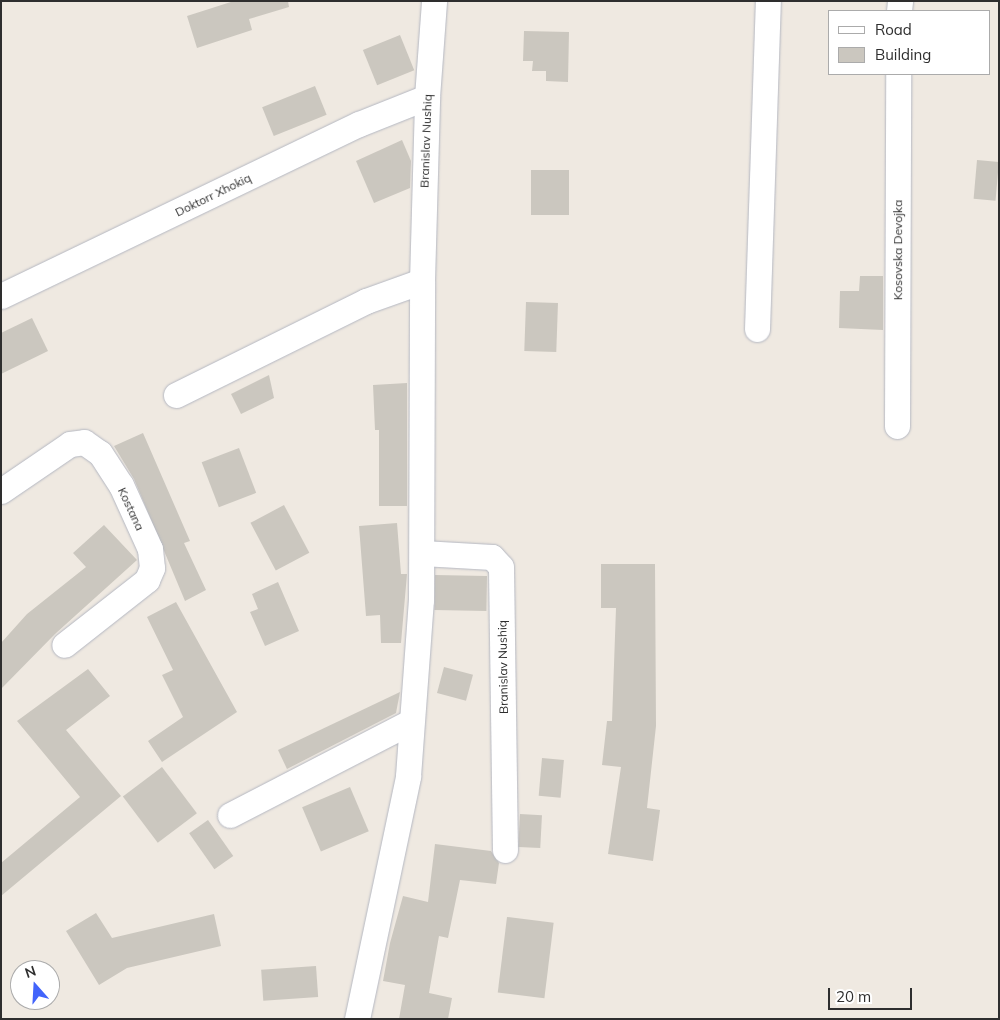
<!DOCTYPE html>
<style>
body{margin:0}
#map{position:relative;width:1000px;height:1020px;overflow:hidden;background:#efe9e1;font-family:Mulish,sans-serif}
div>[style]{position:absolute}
.building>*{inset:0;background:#cbc7bf;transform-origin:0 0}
.roads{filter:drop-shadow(0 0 1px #b4b7c1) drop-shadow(0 0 1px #b4b7c1)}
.street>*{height:25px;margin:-12.5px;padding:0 12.5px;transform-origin:12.5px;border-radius:12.5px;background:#fff}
span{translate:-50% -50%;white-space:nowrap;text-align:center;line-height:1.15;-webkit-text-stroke:4px #fff;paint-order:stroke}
.street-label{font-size:12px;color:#2e2e2e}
.frame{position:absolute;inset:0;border:2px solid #2e2e2e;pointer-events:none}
.legend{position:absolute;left:828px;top:10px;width:162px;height:65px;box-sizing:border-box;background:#fff;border:1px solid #ababab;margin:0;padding:6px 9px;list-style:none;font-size:15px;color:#2e2e2e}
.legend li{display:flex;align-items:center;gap:10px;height:25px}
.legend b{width:25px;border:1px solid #ababab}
.north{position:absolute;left:10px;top:960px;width:50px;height:50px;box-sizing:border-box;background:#fff;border:1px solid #ababab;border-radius:50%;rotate:341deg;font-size:14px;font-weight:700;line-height:20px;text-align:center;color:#2e2e2e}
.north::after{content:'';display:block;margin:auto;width:18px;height:22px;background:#4264fb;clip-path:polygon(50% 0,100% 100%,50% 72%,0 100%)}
.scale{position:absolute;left:828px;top:988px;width:84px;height:22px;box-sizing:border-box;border:2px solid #2e2e2e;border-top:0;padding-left:6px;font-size:15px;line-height:18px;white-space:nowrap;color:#2e2e2e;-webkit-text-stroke:4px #fff;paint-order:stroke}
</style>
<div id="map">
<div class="building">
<i style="clip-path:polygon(234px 1px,288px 1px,289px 7px,249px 19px,252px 30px,197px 48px,187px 16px)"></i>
<i style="clip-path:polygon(524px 31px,569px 32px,568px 82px,546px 81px,546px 71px,532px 71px,533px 61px,523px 61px)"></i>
<i style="left:400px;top:35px;width:38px;height:40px;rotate:68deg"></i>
<i style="left:315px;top:86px;width:31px;height:57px;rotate:68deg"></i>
<i style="clip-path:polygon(402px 140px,411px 161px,410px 188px,374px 203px,356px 161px)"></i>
<i style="left:977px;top:160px;width:22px;height:39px;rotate:5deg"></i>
<i style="left:531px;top:170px;width:38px;height:45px"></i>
<i style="clip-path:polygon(860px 276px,883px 276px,883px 330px,839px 328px,840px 291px,859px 291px)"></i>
<i style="left:526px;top:302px;width:32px;height:49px;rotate:2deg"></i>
<i style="clip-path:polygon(32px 318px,48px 351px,1px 374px,1px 333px)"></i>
<i style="clip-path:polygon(269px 375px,274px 398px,241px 414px,231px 394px)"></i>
<i style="clip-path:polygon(407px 383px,407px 506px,379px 506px,379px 430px,375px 430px,373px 385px)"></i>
<i style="clip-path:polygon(143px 433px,190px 541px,184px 543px,206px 590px,185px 601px,134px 479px,114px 446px)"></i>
<i style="left:239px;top:448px;width:48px;height:40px;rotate:69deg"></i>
<i style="left:284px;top:505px;width:54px;height:38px;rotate:62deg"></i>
<i style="clip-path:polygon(397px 523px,401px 574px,407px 574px,401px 643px,381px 643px,380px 615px,366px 616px,359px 526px)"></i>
<i style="clip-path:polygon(104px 525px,137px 560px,55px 634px,1px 689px,1px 643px,27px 614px,86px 567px,73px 553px)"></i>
<i style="clip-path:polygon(601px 564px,655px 564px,656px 726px,647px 808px,660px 810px,653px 861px,608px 854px,621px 767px,602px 765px,607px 721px,612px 721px,616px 608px,601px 608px)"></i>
<i style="left:435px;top:575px;width:52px;height:35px;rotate:1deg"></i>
<i style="clip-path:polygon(278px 582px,299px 631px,265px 646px,250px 612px,258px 609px,252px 594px)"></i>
<i style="clip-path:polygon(176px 602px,237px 712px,162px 762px,148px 741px,183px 717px,162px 675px,173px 670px,147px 617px)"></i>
<i style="left:444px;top:667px;width:30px;height:27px;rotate:15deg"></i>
<i style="clip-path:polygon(88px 669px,110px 696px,66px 730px,121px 796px,1px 896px,1px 863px,80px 797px,17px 721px)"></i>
<i style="clip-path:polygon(400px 692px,396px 713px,287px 769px,278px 750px)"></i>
<i style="left:542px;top:758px;width:22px;height:38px;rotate:5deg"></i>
<i style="left:162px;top:767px;width:58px;height:49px;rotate:53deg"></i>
<i style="left:350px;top:787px;width:48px;height:52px;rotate:67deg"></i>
<i style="left:520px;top:814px;width:22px;height:33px;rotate:3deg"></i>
<i style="left:208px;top:820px;width:44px;height:23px;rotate:55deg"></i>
<i style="clip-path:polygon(435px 844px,491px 851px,499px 863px,496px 884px,460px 880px,448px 938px,439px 936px,429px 993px,452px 998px,448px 1019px,399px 1019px,405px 985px,383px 981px,390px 943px,403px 896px,428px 902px)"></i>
<i style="clip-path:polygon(96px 913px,112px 938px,214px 914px,221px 946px,127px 968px,99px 985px,66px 931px)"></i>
<i style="left:507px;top:917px;width:47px;height:76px;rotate:7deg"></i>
<i style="left:316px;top:966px;width:31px;height:55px;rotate:86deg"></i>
</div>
<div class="roads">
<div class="street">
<i style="left:899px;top:11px;width:10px;rotate:-84deg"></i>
<i style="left:1px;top:296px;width:397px;rotate:-25.7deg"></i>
<i style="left:359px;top:124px;width:73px;rotate:-21.7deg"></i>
<i style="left:757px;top:329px;width:328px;rotate:-88.1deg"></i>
<i style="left:176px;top:395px;width:212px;rotate:-26.3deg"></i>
<i style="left:366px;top:301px;width:59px;rotate:-19.7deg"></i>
<i style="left:897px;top:426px;width:352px;rotate:-89.8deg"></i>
<i style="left:1px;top:491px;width:83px;rotate:-34.3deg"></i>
<i style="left:70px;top:444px;width:14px;rotate:-8deg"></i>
<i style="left:84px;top:442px;width:19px;rotate:35deg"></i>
<i style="left:100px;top:453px;width:38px;rotate:57deg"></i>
<i style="left:121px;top:485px;width:70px;rotate:65.6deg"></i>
<i style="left:150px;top:549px;width:19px;rotate:84deg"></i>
<i style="left:152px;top:568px;width:13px;rotate:113deg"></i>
<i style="left:147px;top:580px;width:105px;rotate:141.9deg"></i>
<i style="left:422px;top:553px;width:70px;rotate:3.3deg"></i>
<i style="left:492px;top:557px;width:13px;rotate:48deg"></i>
<i style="left:501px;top:567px;width:283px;rotate:89.2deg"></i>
<i style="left:230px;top:815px;width:203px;rotate:-27.3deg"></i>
<i style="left:357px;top:1019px;width:248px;rotate:-78.1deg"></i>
<i style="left:408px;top:776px;width:176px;rotate:-85.8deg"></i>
<i style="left:421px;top:600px;width:319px;rotate:-89.8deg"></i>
<i style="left:422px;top:281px;width:184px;rotate:-88.4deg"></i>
<i style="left:427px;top:97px;width:96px;rotate:-85.8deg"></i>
</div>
</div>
<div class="street-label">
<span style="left:426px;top:141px;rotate:-88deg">Branislav Nushiq</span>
<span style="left:213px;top:195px;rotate:-26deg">Doktorr Xhokiq</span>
<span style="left:898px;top:250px;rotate:-90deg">Kosovska Devojka</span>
<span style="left:131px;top:509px;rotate:65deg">Kostana</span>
<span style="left:503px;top:667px;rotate:-91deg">Branislav Nushiq</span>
</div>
<div class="frame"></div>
<ul class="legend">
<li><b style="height:6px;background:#fff"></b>Road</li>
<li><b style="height:14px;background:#cbc7bf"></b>Building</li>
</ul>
<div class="north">N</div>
<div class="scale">20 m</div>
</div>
